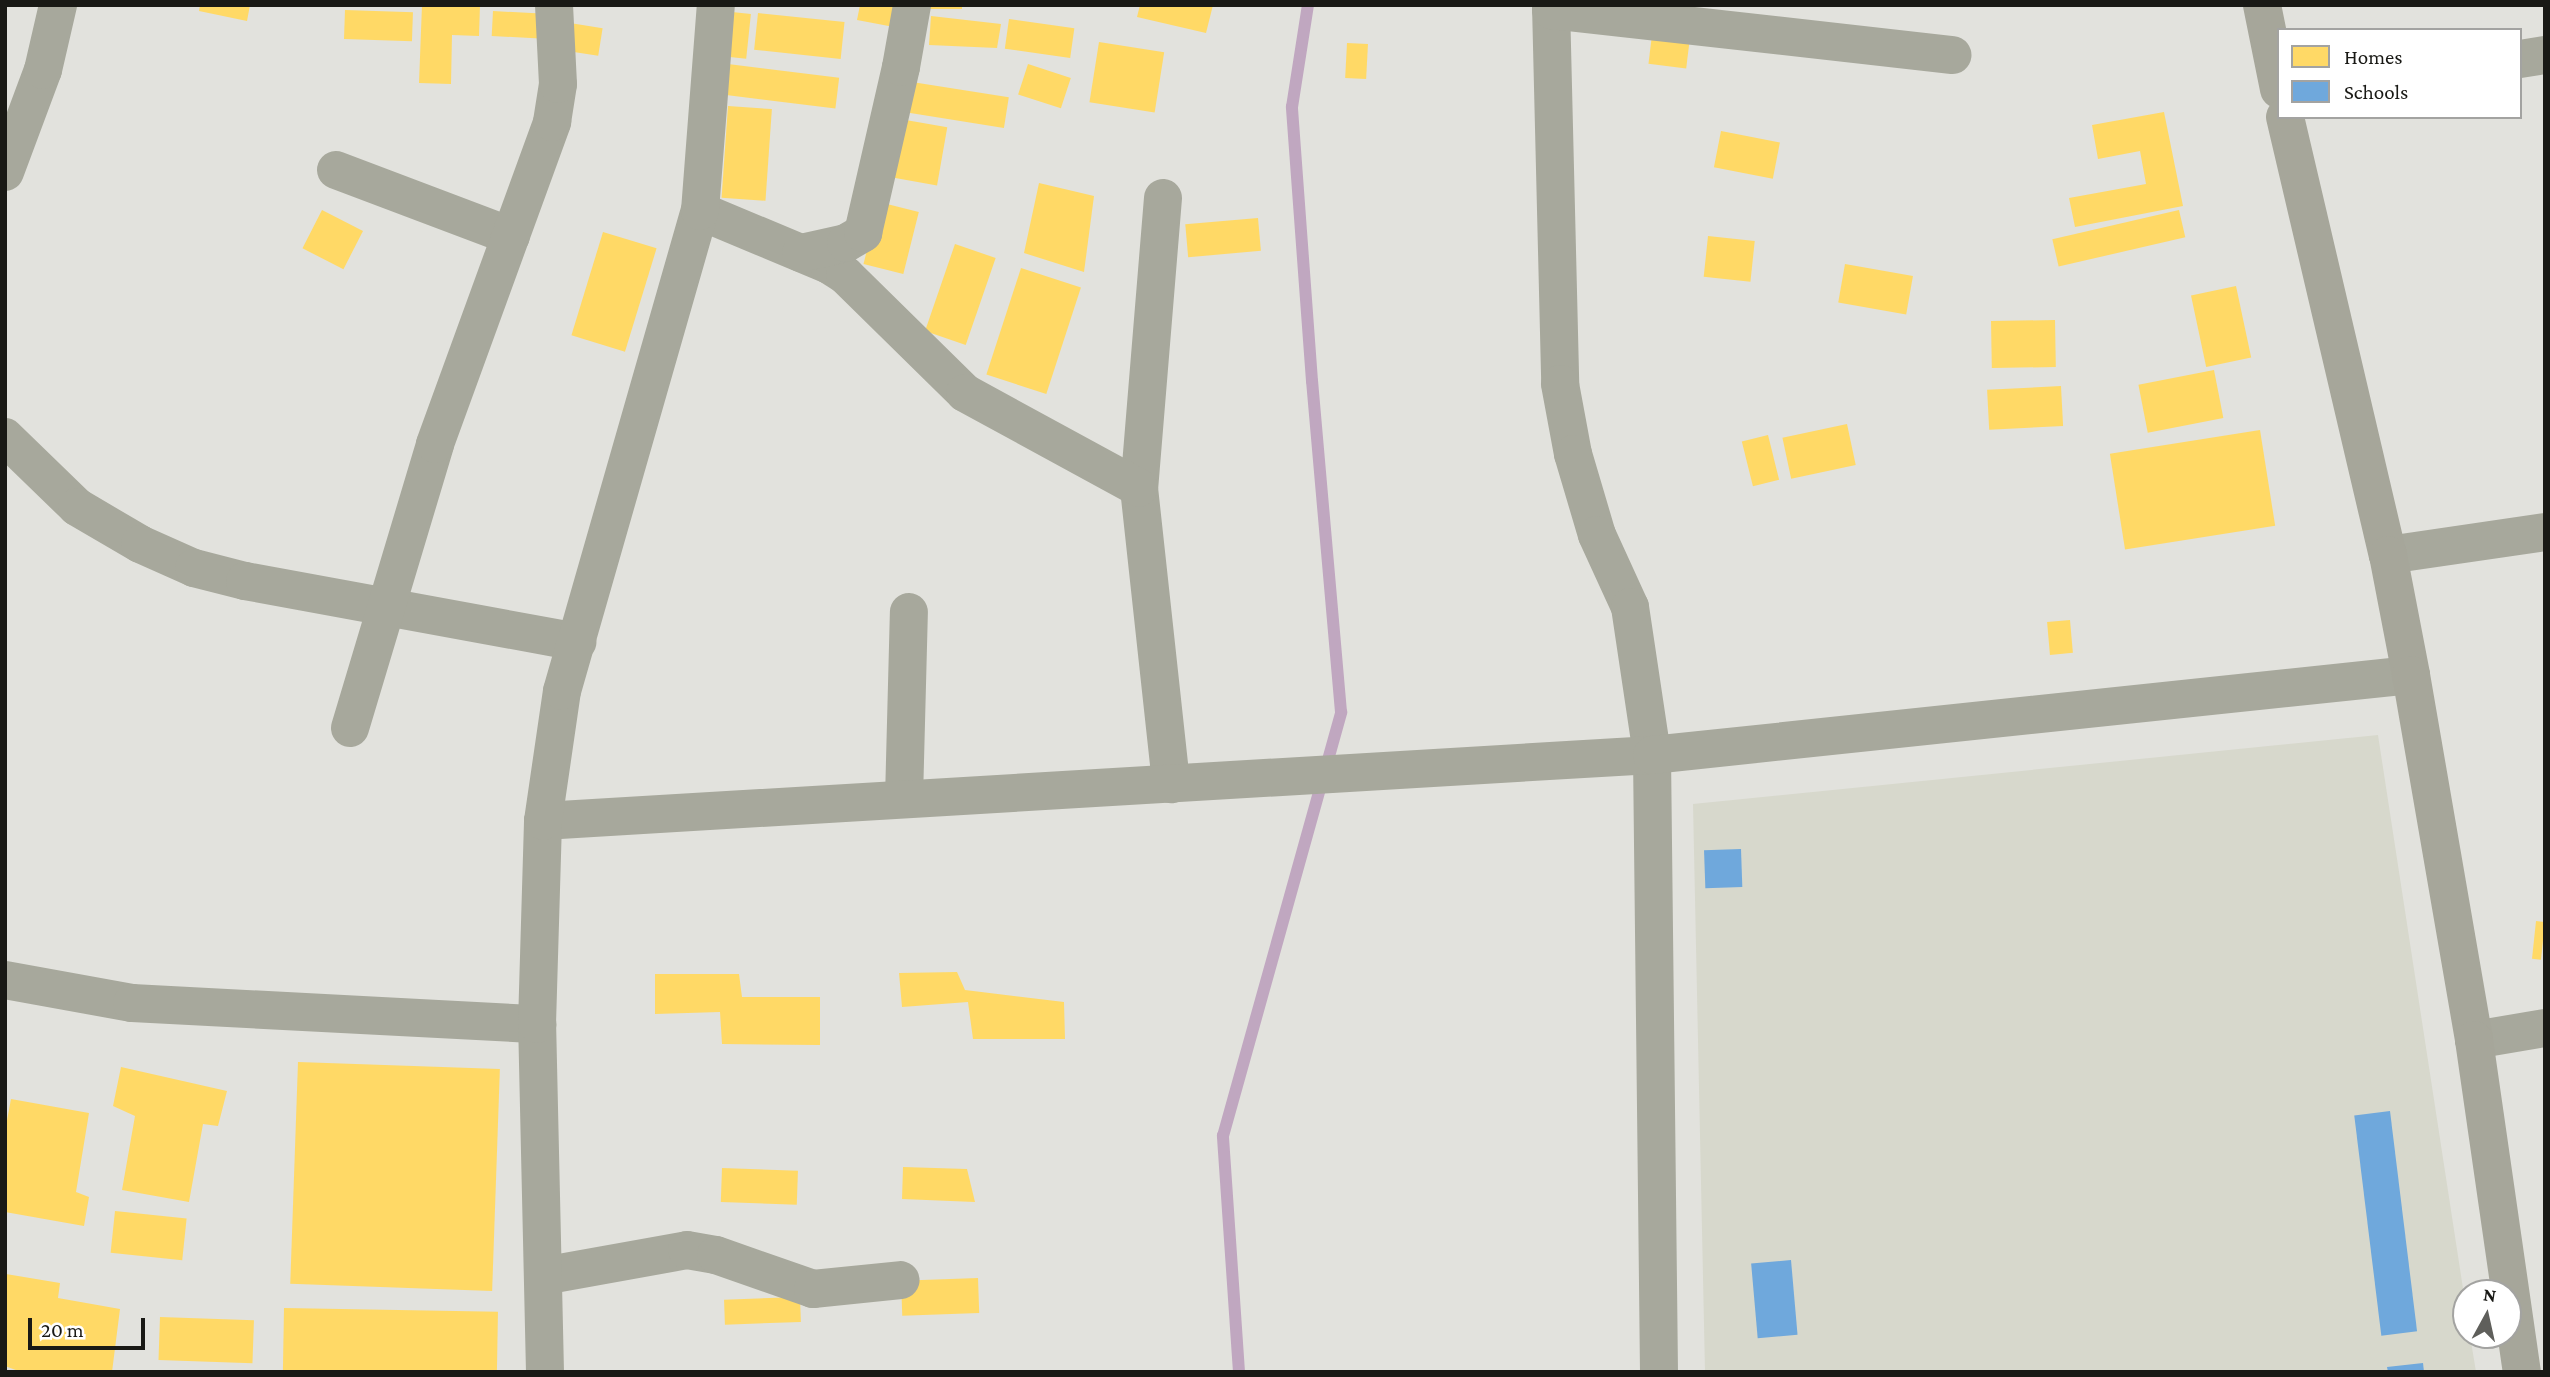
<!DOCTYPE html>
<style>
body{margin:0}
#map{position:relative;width:2550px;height:1377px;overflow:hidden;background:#e2e2dd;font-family:"Crimson Pro",serif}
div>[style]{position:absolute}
.built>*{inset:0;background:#d7d8cc}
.homes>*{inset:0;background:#ffd966;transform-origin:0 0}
.schools>*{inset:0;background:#6fa8dc;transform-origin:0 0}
.stream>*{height:12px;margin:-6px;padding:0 6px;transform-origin:6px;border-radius:6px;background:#c0a7c0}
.street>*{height:38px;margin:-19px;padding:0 19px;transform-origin:19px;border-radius:19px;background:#a7a89c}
.secondary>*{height:38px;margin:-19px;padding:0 19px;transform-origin:19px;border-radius:19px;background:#a6a69a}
span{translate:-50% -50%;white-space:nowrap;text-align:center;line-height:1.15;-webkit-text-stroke:7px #fff;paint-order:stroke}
.frame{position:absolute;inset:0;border:7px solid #191915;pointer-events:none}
.legend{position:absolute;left:2277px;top:28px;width:245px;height:91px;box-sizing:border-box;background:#fff;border:2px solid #a3a3a1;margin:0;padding:9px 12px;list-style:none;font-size:21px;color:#191915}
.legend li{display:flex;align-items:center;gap:14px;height:35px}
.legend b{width:35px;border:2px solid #a3a3a1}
.north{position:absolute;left:2452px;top:1279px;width:70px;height:70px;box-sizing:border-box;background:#fff;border:2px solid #a3a3a1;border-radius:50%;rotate:8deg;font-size:19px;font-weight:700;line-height:28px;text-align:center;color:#191915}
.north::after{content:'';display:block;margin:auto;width:24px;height:32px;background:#5f5f5b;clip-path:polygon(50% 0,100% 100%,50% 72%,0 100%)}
.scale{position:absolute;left:28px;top:1318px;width:117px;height:32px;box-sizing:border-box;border:4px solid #191915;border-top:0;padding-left:9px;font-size:21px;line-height:24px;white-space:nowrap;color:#191915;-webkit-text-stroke:5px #fff;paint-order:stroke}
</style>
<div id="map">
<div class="built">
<i style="clip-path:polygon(2378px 735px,2466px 1308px,2466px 1335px,2470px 1335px,2476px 1372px,1705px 1372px,1693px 804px)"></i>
</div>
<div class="homes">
<i style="clip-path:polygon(200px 5px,250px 5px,247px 21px,199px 11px)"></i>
<i style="clip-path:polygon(422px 5px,480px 5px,479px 36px,452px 35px,451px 84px,419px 83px)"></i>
<i style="clip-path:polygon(860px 5px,898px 5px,894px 27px,857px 20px)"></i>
<i style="left:925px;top:5px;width:37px;height:4px"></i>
<i style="clip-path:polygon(1140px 5px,1213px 5px,1206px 33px,1137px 17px)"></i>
<i style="left:345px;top:10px;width:68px;height:29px;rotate:2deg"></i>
<i style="left:493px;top:11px;width:57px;height:25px;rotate:3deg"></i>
<i style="left:732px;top:12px;width:19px;height:45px;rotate:6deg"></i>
<i style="left:758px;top:13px;width:87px;height:37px;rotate:6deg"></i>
<i style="clip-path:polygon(931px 16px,1001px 24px,997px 48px,929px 45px)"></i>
<i style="left:1009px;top:19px;width:66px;height:30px;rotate:8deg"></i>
<i style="left:570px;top:23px;width:33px;height:28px;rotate:9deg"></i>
<i style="left:1652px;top:35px;width:38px;height:29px;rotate:7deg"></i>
<i style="left:1099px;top:42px;width:66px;height:61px;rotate:9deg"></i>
<i style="left:1347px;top:43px;width:21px;height:35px;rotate:3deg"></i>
<i style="left:728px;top:64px;width:112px;height:31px;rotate:7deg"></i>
<i style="left:1028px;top:64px;width:45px;height:32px;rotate:18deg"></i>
<i style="left:912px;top:82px;width:98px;height:31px;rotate:9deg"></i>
<i style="left:728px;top:106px;width:44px;height:92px;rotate:4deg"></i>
<i style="clip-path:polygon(2164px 112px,2183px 206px,2075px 227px,2069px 198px,2146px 184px,2140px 151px,2098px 159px,2092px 125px)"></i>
<i style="left:900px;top:119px;width:48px;height:59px;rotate:10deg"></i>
<i style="left:1721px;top:131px;width:60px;height:37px;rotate:11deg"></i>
<i style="clip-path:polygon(1039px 183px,1094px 196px,1084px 272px,1024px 253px)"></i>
<i style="left:879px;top:202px;width:41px;height:64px;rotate:14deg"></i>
<i style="left:322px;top:210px;width:46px;height:43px;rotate:27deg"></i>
<i style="left:2179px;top:210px;width:28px;height:130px;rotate:77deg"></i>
<i style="left:1258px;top:218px;width:33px;height:73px;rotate:85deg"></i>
<i style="left:603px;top:232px;width:56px;height:108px;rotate:17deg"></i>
<i style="left:1708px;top:236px;width:47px;height:41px;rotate:6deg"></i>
<i style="left:955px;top:244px;width:43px;height:92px;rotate:19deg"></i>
<i style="left:1845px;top:264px;width:69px;height:39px;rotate:10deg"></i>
<i style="left:1021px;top:268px;width:63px;height:112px;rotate:18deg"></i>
<i style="left:2236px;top:286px;width:73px;height:46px;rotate:78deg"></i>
<i style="left:2055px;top:320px;width:47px;height:64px;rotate:89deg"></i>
<i style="left:2214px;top:370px;width:49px;height:77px;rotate:79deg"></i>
<i style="left:2061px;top:386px;width:40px;height:74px;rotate:87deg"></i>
<i style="left:1847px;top:424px;width:42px;height:66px;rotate:78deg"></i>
<i style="left:2260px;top:430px;width:97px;height:152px;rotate:81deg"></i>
<i style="left:1768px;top:435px;width:46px;height:27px;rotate:76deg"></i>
<i style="left:2070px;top:620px;width:33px;height:23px;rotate:85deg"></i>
<i style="left:2536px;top:921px;width:9px;height:38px;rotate:6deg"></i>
<i style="clip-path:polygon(957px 972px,965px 990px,1064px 1002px,1065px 1039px,973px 1039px,968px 1002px,902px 1007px,899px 973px)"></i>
<i style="clip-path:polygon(655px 974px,739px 974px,742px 997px,820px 997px,820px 1045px,722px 1044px,720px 1012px,655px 1014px)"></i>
<i style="left:298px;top:1062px;width:202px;height:222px;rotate:2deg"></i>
<i style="clip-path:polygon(121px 1067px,227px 1091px,218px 1126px,203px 1124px,189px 1202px,122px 1190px,135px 1116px,113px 1106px)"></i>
<i style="clip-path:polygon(11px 1099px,89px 1113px,76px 1192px,89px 1197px,84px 1226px,5px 1212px,5px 1131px)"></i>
<i style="clip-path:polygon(903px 1167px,967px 1169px,975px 1202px,902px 1199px)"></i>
<i style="left:722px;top:1168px;width:76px;height:34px;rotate:2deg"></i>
<i style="left:115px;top:1211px;width:72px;height:42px;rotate:6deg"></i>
<i style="clip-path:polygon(6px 1274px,60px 1283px,58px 1298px,120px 1309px,112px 1372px,21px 1372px,5px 1366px)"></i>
<i style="left:978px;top:1278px;width:35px;height:77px;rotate:88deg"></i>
<i style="left:800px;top:1297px;width:25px;height:76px;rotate:88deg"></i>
<i style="left:284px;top:1308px;width:214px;height:64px;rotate:1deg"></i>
<i style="left:160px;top:1317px;width:94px;height:43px;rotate:2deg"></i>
</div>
<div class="schools">
<i style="left:1741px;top:849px;width:38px;height:37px;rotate:88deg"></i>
<i style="left:2390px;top:1111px;width:222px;height:36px;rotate:83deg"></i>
<i style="left:1791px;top:1260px;width:75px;height:40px;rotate:85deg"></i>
<i style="clip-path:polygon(2423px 1363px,2424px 1372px,2388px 1372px,2387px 1367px)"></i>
</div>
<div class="stream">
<i style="left:1239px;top:1372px;width:237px;rotate:-93.9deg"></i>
<i style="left:1223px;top:1136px;width:440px;rotate:-74.4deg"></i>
<i style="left:1341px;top:712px;width:332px;rotate:-95deg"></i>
<i style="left:1312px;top:381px;width:275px;rotate:-94.2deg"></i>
<i style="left:1292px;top:107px;width:103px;rotate:-81.1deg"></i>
</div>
<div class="street">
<i style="left:1551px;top:5px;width:379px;rotate:88.6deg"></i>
<i style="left:1560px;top:384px;width:71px;rotate:79.5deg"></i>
<i style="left:1573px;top:454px;width:84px;rotate:73.5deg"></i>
<i style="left:1597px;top:535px;width:79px;rotate:65.4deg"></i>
<i style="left:1630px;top:607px;width:150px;rotate:81.5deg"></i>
<i style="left:1652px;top:755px;width:617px;rotate:89.35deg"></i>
<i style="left:1551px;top:10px;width:404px;rotate:6.4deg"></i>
<i style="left:2520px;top:59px;width:25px;rotate:-9deg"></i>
<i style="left:336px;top:170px;width:187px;rotate:20.7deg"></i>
<i style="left:5px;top:172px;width:109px;rotate:-69.6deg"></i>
<i style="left:43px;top:70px;width:67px;rotate:-77deg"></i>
<i style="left:1163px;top:198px;width:291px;rotate:94.7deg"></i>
<i style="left:1139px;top:488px;width:298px;rotate:83.8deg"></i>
<i style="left:700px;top:211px;width:140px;rotate:22.7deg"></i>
<i style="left:829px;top:265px;width:19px;rotate:32deg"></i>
<i style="left:845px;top:275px;width:168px;rotate:44.5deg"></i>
<i style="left:965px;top:393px;width:198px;rotate:28.6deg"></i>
<i style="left:801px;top:253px;width:46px;rotate:-12.5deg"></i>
<i style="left:846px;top:243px;width:20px;rotate:-30deg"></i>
<i style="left:863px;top:233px;width:170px;rotate:-77.1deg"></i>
<i style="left:901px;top:67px;width:63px;rotate:-79.9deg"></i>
<i style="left:5px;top:437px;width:100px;rotate:44.2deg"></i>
<i style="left:77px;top:507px;width:73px;rotate:30.4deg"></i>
<i style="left:140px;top:544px;width:59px;rotate:24deg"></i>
<i style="left:194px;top:568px;width:53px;rotate:14.3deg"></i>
<i style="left:245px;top:581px;width:338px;rotate:10.4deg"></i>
<i style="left:2388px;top:555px;width:159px;rotate:-8.3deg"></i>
<i style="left:350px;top:728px;width:296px;rotate:-73.3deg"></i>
<i style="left:435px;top:444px;width:343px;rotate:-70deg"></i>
<i style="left:552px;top:122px;width:38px;rotate:-81deg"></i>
<i style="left:558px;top:84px;width:79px;rotate:-92.9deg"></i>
<i style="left:904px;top:799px;width:187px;rotate:-88.5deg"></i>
<i style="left:543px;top:821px;width:1111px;rotate:-3.41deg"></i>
<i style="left:1652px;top:755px;width:763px;rotate:-6.02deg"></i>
<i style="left:5px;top:980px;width:129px;rotate:10.3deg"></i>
<i style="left:132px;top:1003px;width:406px;rotate:3deg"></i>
<i style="left:2474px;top:1040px;width:72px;rotate:-9.6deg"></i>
<i style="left:543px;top:1276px;width:146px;rotate:-10.2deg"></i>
<i style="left:687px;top:1250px;width:29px;rotate:10deg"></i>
<i style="left:716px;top:1255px;width:103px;rotate:19.3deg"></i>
<i style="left:813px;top:1289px;width:88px;rotate:-5.8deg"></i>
<i style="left:545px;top:1372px;width:348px;rotate:-91.3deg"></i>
<i style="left:537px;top:1024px;width:203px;rotate:-88.3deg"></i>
<i style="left:543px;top:821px;width:131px;rotate:-81.7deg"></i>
<i style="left:562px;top:691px;width:499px;rotate:-74deg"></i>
<i style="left:700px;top:211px;width:207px;rotate:-85.6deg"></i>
</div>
<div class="secondary">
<i style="left:2262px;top:5px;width:86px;rotate:78.6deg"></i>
<i style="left:2285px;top:117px;width:450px;rotate:76.8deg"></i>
<i style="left:2388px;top:555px;width:122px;rotate:79.1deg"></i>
<i style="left:2411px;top:675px;width:370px;rotate:80.2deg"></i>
<i style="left:2474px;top:1040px;width:335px;rotate:81.8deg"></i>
</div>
<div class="frame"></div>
<ul class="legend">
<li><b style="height:19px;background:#ffd966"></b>Homes</li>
<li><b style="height:19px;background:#6fa8dc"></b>Schools</li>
</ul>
<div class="north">N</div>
<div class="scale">20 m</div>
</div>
